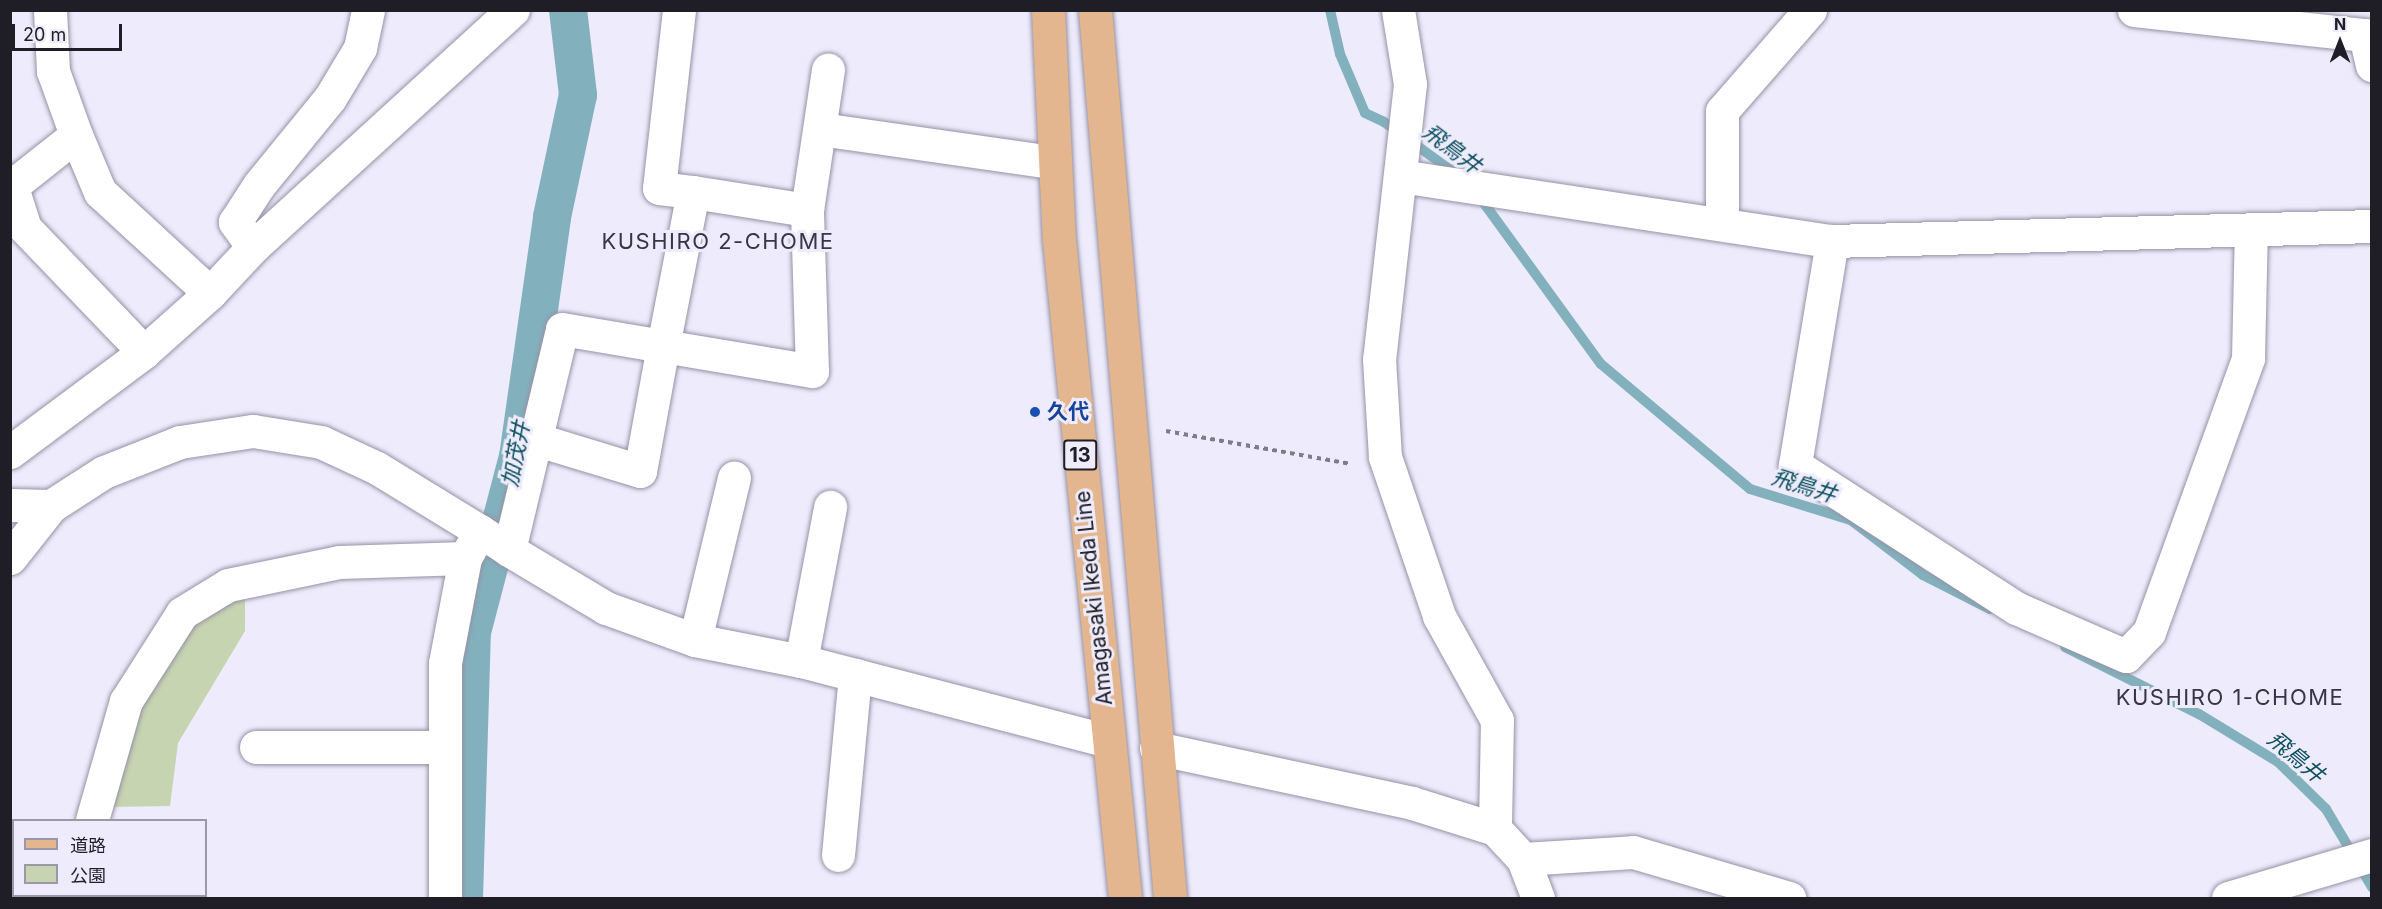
<!DOCTYPE html>
<meta charset="utf-8">
<style>
body{margin:0}
#map{position:relative;width:2382px;height:909px;overflow:hidden;background:#eeebfc;font-family:Inter,"Noto Sans JP",sans-serif}
div>[style]{position:absolute}
.green>*{inset:0;background:#c6d4b1}
.stream>*{height:10px;margin:-5px;padding:0 5px;transform-origin:5px;border-radius:5px;background:#82b1bd}
.canal>*{height:38px;margin:-19px;padding:0 19px;transform-origin:19px;border-radius:19px;background:#82b1bd}
.path>*{height:4px;margin-top:-2px;transform-origin:0;background:repeating-linear-gradient(90deg,#7e7c88 0 4.5px,transparent 0 9px)}
.roads{filter:drop-shadow(0 0 2px #9592a6) drop-shadow(0 0 2px #9592a6)}
.minor>*{height:33px;margin:-16.5px;padding:0 16.5px;transform-origin:16.5px;border-radius:16.5px;background:#fff}
.major>*{height:33px;margin:-16.5px;padding:0 16.5px;transform-origin:16.5px;border-radius:16.5px;background:#e3b68f}
.dots>*{width:16px;height:16px;translate:-50% -50%;box-sizing:border-box;border:3px solid #eeebfc;border-radius:50%}
span{translate:-50% -50%;white-space:nowrap;text-align:center;line-height:1.15;-webkit-text-stroke:6px #eeebfc;paint-order:stroke}
.shield-label span{padding:2px 4px;background:#eeebfc;border:2px solid;border-radius:4px;-webkit-text-stroke-width:0}
.shield-label{font-size:20px;color:#1f1d25;font-weight:700}
.transit-label{font-size:21px;color:#164399;font-weight:700}
.left{translate:0 -50%;text-align:left}
.street-label{font-size:21px;color:#1f1d25}
.water-label{font-size:22px;color:#0b4f5d;font-style:italic}
.neighbourhood-label{font-size:22px;color:#383545;letter-spacing:1.5px}
.frame{position:absolute;inset:0;border:12px solid #1f1d25;pointer-events:none}
.legend{position:absolute;left:12px;top:819px;width:195px;height:78px;box-sizing:border-box;background:#eeebfc;border:2px solid #9b99a6;margin:0;padding:8px 10px;list-style:none;font-size:18px;color:#1f1d25}
.legend li{display:flex;align-items:center;gap:12px;height:30px}
.legend b{width:30px;border:2px solid #9b99a6}
.north{position:absolute;left:2310px;top:12px;width:60px;height:60px;-webkit-text-stroke:4px #eeebfc;paint-order:stroke;rotate:0deg;font-size:16px;font-weight:700;line-height:24px;text-align:center;color:#1f1d25}
.north::after{content:'';display:block;margin:auto;width:21px;height:27px;background:#1f1d25;clip-path:polygon(50% 0,100% 100%,50% 72%,0 100%)}
.scale{position:absolute;left:12px;top:24px;width:110px;height:27px;box-sizing:border-box;border:3px solid #1f1d25;border-top:0;padding-left:8px;font-size:18px;line-height:21px;white-space:nowrap;color:#1f1d25;-webkit-text-stroke:4px #eeebfc;paint-order:stroke}
</style>
<div id="map">
<div class="green">
<i style="clip-path:polygon(245px 599px,245px 631px,178px 743px,170px 806px,107px 807px,165px 643px,224px 602px)"></i>
</div>
<div class="stream">
<i style="left:1330px;top:10px;width:45px;rotate:77.2deg"></i>
<i style="left:1340px;top:54px;width:64px;rotate:67deg"></i>
<i style="left:1365px;top:113px;width:21px;rotate:25deg"></i>
<i style="left:1384px;top:122px;width:89px;rotate:35.8deg"></i>
<i style="left:1478px;top:195px;width:209px;rotate:54deg"></i>
<i style="left:1601px;top:364px;width:194px;rotate:40deg"></i>
<i style="left:1750px;top:489px;width:106px;rotate:17.1deg"></i>
<i style="left:1851px;top:520px;width:91px;rotate:37.4deg"></i>
<i style="left:1923px;top:575px;width:75px;rotate:26.9deg"></i>
<i style="left:2065px;top:647px;width:150px;rotate:26.6deg"></i>
<i style="left:2199px;top:714px;width:92px;rotate:31.3deg"></i>
<i style="left:2278px;top:762px;width:67px;rotate:44.4deg"></i>
<i style="left:2326px;top:809px;width:91px;rotate:59.5deg"></i>
</div>
<div class="canal">
<i style="left:464px;top:898px;width:266px;rotate:-88.3deg"></i>
<i style="left:472px;top:632px;width:181px;rotate:-75.3deg"></i>
<i style="left:518px;top:457px;width:242px;rotate:-81.9deg"></i>
<i style="left:552px;top:217px;width:125px;rotate:-78deg"></i>
<i style="left:578px;top:95px;width:86px;rotate:-96.7deg"></i>
</div>
<div class="path">
<i style="left:1166px;top:431px;width:188px;rotate:10.1deg"></i>
</div>
<div class="roads">
<div class="minor">
<i style="left:679px;top:10px;width:179px;rotate:96.4deg"></i>
<i style="left:659px;top:188px;width:34px;rotate:7deg"></i>
<i style="left:693px;top:192px;width:157px;rotate:101deg"></i>
<i style="left:663px;top:346px;width:151px;rotate:9.5deg"></i>
<i style="left:812px;top:371px;width:161px;rotate:-91.8deg"></i>
<i style="left:807px;top:210px;width:115px;rotate:-171deg"></i>
<i style="left:1398px;top:10px;width:75px;rotate:80.8deg"></i>
<i style="left:1410px;top:84px;width:277px;rotate:96.4deg"></i>
<i style="left:1379px;top:359px;width:98px;rotate:86.5deg"></i>
<i style="left:1385px;top:457px;width:168px;rotate:71.2deg"></i>
<i style="left:1439px;top:616px;width:119px;rotate:60.9deg"></i>
<i style="left:1497px;top:720px;width:109px;rotate:91.1deg"></i>
<i style="left:2134px;top:10px;width:232px;rotate:6.2deg"></i>
<i style="left:2365px;top:35px;width:31px;rotate:77deg"></i>
<i style="left:820px;top:129px;width:234px;rotate:8.1deg"></i>
<i style="left:76px;top:135px;width:62px;rotate:67.2deg"></i>
<i style="left:100px;top:192px;width:149px;rotate:42.6deg"></i>
<i style="left:1400px;top:176px;width:437px;rotate:8.6deg"></i>
<i style="left:1832px;top:241px;width:540px;rotate:-1.59deg"></i>
<i style="left:10px;top:181px;width:49px;rotate:72.3deg"></i>
<i style="left:25px;top:228px;width:172px;rotate:46.2deg"></i>
<i style="left:13px;top:185px;width:80px;rotate:-38.4deg"></i>
<i style="left:76px;top:135px;width:68px;rotate:-109.8deg"></i>
<i style="left:53px;top:71px;width:61px;rotate:-92.8deg"></i>
<i style="left:807px;top:210px;width:142px;rotate:-81.5deg"></i>
<i style="left:1722px;top:223px;width:112px;rotate:-90deg"></i>
<i style="left:1722px;top:111px;width:134px;rotate:-48.9deg"></i>
<i style="left:1832px;top:241px;width:227px;rotate:99.4deg"></i>
<i style="left:1795px;top:465px;width:263px;rotate:32.9deg"></i>
<i style="left:2016px;top:608px;width:120px;rotate:23.6deg"></i>
<i style="left:2126px;top:656px;width:33px;rotate:-46deg"></i>
<i style="left:2149px;top:632px;width:291px;rotate:-70.1deg"></i>
<i style="left:2248px;top:358px;width:129px;rotate:-88.7deg"></i>
<i style="left:253px;top:247px;width:31px;rotate:-126deg"></i>
<i style="left:235px;top:222px;width:44px;rotate:-57deg"></i>
<i style="left:259px;top:185px;width:112px;rotate:-50.8deg"></i>
<i style="left:330px;top:98px;width:58px;rotate:-59deg"></i>
<i style="left:360px;top:48px;width:39px;rotate:-78deg"></i>
<i style="left:10px;top:452px;width:167px;rotate:-36.7deg"></i>
<i style="left:144px;top:352px;width:89px;rotate:-41.8deg"></i>
<i style="left:210px;top:293px;width:63px;rotate:-46.9deg"></i>
<i style="left:253px;top:247px;width:352px;rotate:-42.4deg"></i>
<i style="left:10px;top:505px;width:41px;rotate:1.4deg"></i>
<i style="left:51px;top:506px;width:63px;rotate:-32.7deg"></i>
<i style="left:104px;top:472px;width:82px;rotate:-21.5deg"></i>
<i style="left:180px;top:442px;width:74px;rotate:-8.6deg"></i>
<i style="left:253px;top:431px;width:69px;rotate:9.2deg"></i>
<i style="left:321px;top:442px;width:62px;rotate:24.9deg"></i>
<i style="left:377px;top:468px;width:121px;rotate:31.5deg"></i>
<i style="left:509px;top:550px;width:113px;rotate:30.9deg"></i>
<i style="left:606px;top:608px;width:95px;rotate:19.8deg"></i>
<i style="left:695px;top:640px;width:108px;rotate:11.2deg"></i>
<i style="left:801px;top:661px;width:317px;rotate:14.6deg"></i>
<i style="left:10px;top:558px;width:66px;rotate:-51.7deg"></i>
<i style="left:695px;top:640px;width:167px;rotate:-76.5deg"></i>
<i style="left:801px;top:661px;width:157px;rotate:-79.3deg"></i>
<i style="left:256px;top:747px;width:189px"></i>
<i style="left:1156px;top:748px;width:262px;rotate:12.1deg"></i>
<i style="left:1412px;top:803px;width:87px;rotate:17.4deg"></i>
<i style="left:1495px;top:829px;width:41px;rotate:47deg"></i>
<i style="left:1523px;top:859px;width:110px;rotate:-3.6deg"></i>
<i style="left:1633px;top:852px;width:163px;rotate:16.4deg"></i>
<i style="left:92px;top:820px;width:124px;rotate:-74.1deg"></i>
<i style="left:126px;top:701px;width:104px;rotate:-57.5deg"></i>
<i style="left:182px;top:613px;width:54px;rotate:-31.3deg"></i>
<i style="left:228px;top:585px;width:113px;rotate:-11.7deg"></i>
<i style="left:339px;top:562px;width:126px;rotate:-1.8deg"></i>
<i style="left:838px;top:855px;width:181px;rotate:-84.6deg"></i>
<i style="left:1523px;top:859px;width:42px;rotate:69deg"></i>
<i style="left:75px;top:898px;width:2px;rotate:-63deg"></i>
<i style="left:445px;top:898px;width:235px;rotate:-90deg"></i>
<i style="left:445px;top:663px;width:107px;rotate:-79.2deg"></i>
<i style="left:465px;top:558px;width:31px;rotate:-61deg"></i>
<i style="left:480px;top:531px;width:35px;rotate:33deg"></i>
<i style="left:509px;top:550px;width:227px;rotate:-76.5deg"></i>
<i style="left:562px;top:329px;width:102px;rotate:9.6deg"></i>
<i style="left:663px;top:346px;width:127px;rotate:100.4deg"></i>
<i style="left:640px;top:471px;width:107px;rotate:-163.1deg"></i>
<i style="left:2228px;top:898px;width:150px;rotate:-16.6deg"></i>
</div>
<div class="major">
<i style="left:1048px;top:10px;width:230px;rotate:87.3deg"></i>
<i style="left:1059px;top:240px;width:661px;rotate:84.27deg"></i>
<i style="left:1095px;top:10px;width:891px;rotate:85.17deg"></i>
</div>
</div>
<div class="dots">
<i style="left:1035px;top:412px;background:#1a4fb4"></i>
</div>
<div class="shield-label">
<span style="left:1080px;top:455px">13</span>
</div>
<div class="transit-label">
<span class="left" style="left:1047px;top:412px">久代</span>
</div>
<div class="street-label">
<span style="left:1094px;top:598px;rotate:-96deg">Amagasaki Ikeda Line</span>
</div>
<div class="water-label">
<span style="left:1452px;top:149px;rotate:37deg">飛鳥井</span>
<span style="left:516px;top:454px;rotate:-79deg">加茂井</span>
<span style="left:1804px;top:486px;rotate:17deg">飛鳥井</span>
<span style="left:2296px;top:757px;rotate:40deg">飛鳥井</span>
</div>
<div class="neighbourhood-label">
<span style="left:718px;top:242px">KUSHIRO 2-CHOME</span>
<span style="left:2230px;top:698px">KUSHIRO 1-CHOME</span>
</div>
<div class="frame"></div>
<ul class="legend">
<li><b style="height:8px;background:#e3b68f"></b>道路</li>
<li><b style="height:16px;background:#c6d4b1"></b>公園</li>
</ul>
<div class="north">N</div>
<div class="scale">20 m</div>
</div>
